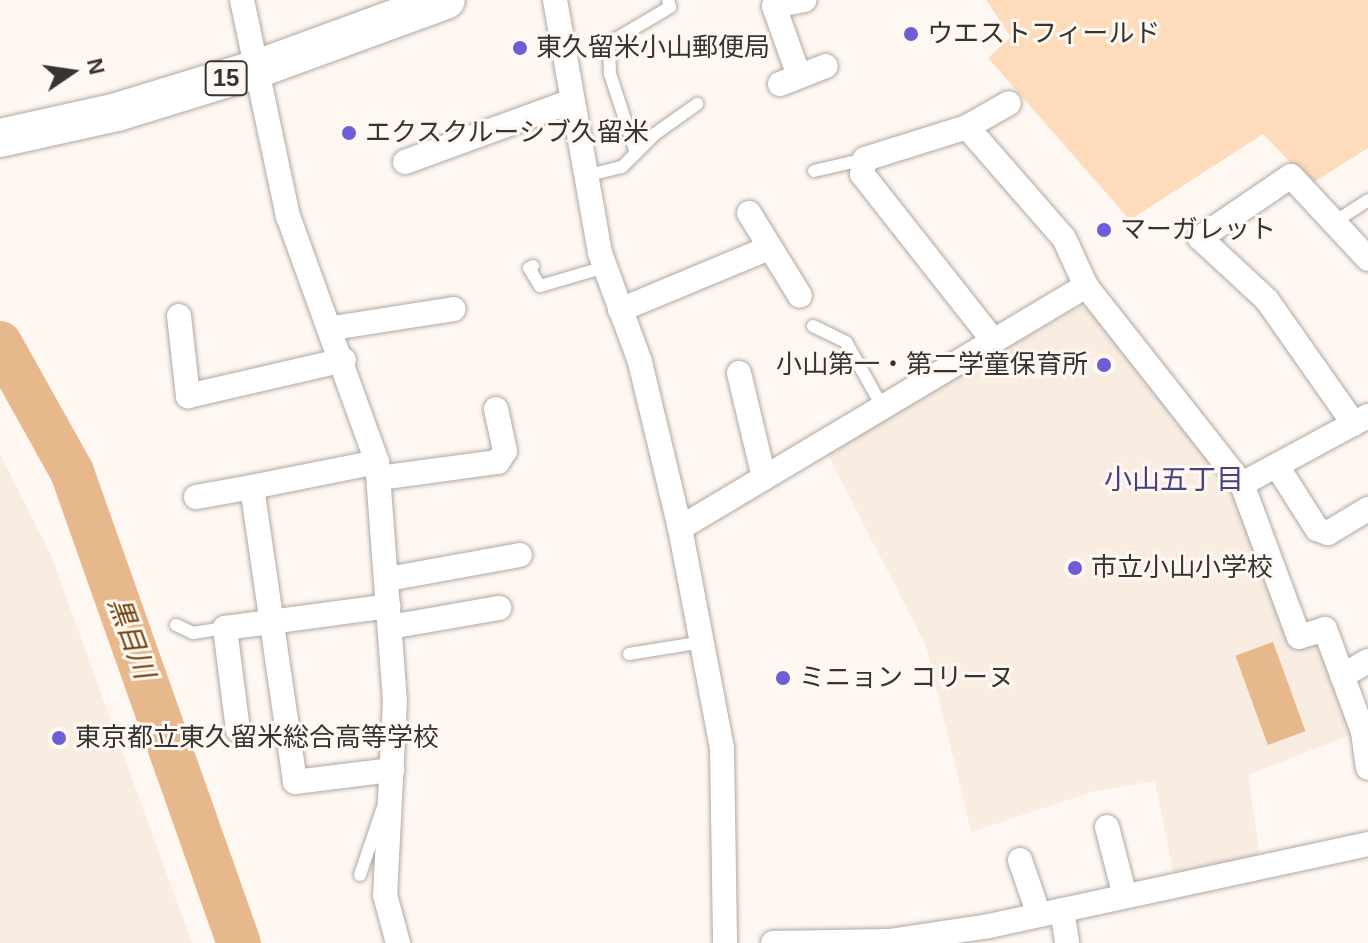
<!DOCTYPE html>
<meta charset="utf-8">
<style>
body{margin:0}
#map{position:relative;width:1368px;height:943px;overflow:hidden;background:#fff8f2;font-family:Arial,"Noto Sans JP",sans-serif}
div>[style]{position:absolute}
.built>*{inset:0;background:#f9ece1}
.green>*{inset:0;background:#fddbbb}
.water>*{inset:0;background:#e6b88c;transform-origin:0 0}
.river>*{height:44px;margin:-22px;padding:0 22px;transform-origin:22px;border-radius:22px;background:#e6b88c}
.roads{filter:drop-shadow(0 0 2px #afa8a3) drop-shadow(0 0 2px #afa8a3)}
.lane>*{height:12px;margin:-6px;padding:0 6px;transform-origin:6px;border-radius:6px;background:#fff}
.street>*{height:24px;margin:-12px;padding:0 12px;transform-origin:12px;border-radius:12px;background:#fff}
.primary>*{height:38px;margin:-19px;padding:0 19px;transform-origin:19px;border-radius:19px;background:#fff}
.dots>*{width:22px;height:22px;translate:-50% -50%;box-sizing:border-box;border:4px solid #fff8f2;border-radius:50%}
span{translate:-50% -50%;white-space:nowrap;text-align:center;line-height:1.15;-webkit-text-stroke:6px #fff8f2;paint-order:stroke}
.shield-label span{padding:2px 6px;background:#fff8f2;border:2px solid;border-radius:6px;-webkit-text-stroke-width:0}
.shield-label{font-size:24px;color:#363431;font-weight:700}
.poi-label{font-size:26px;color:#363431}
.left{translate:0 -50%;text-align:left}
.right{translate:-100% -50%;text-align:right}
.neighbourhood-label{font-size:28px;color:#47427f}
.water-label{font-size:28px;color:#6e420e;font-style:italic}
.north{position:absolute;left:32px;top:32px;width:80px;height:80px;-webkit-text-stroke:6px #fff8f2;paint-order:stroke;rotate:77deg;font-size:22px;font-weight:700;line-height:32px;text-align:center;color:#363431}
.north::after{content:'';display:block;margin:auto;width:28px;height:36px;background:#363431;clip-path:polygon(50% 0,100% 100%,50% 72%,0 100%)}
</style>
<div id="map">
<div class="built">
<i style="clip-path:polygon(1080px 306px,1091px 311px,1235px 494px,1295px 651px,1318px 642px,1353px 734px,1248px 775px,1260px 856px,1174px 877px,1155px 781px,1095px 791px,971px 832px,926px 646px,826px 451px)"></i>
<i style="clip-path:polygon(0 454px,51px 555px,192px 943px,0 943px)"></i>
</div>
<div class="green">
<i style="clip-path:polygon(986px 0,1368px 0,1368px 148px,1311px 184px,1263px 134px,1130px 220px,988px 58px,1011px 37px)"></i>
</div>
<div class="water">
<i style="left:1273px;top:642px;width:95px;height:40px;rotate:70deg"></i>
</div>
<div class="river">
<i style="left:0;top:343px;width:148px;rotate:60.8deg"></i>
<i style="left:72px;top:472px;width:500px;rotate:70.5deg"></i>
</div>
<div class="roads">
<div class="lane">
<i style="left:636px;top:153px;width:83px;rotate:-108.2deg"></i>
<i style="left:610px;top:74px;width:31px;rotate:-92deg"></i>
<i style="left:609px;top:43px;width:71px;rotate:-30.5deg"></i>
<i style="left:670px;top:7px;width:7px;rotate:-106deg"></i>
<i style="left:814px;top:171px;width:52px;rotate:-13.2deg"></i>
<i style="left:585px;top:176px;width:38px;rotate:-14deg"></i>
<i style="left:622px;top:167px;width:47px;rotate:-45deg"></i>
<i style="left:655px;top:134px;width:52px;rotate:-35.5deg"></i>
<i style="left:1336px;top:221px;width:38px;rotate:-33deg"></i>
<i style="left:533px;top:266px;width:4px;rotate:153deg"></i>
<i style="left:529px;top:268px;width:21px;rotate:59deg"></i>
<i style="left:540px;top:286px;width:68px;rotate:-16.3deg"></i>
<i style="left:813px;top:326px;width:37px;rotate:26deg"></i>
<i style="left:846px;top:342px;width:73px;rotate:60.6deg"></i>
<i style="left:176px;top:625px;width:19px;rotate:25deg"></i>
<i style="left:193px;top:633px;width:32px;rotate:-9deg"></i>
<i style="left:629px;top:654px;width:74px;rotate:-9.3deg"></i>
<i style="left:360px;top:875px;width:69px;rotate:-71.3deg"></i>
</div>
<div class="street">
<i style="left:242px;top:0;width:221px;rotate:78deg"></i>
<i style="left:288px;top:216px;width:262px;rotate:70.1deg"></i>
<i style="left:377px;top:462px;width:239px;rotate:85.7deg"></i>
<i style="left:395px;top:700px;width:195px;rotate:92.9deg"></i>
<i style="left:385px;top:895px;width:50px;rotate:74.8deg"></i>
<i style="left:555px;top:0;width:257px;rotate:79.9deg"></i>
<i style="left:600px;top:253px;width:116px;rotate:69.8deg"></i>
<i style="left:640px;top:362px;width:171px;rotate:76.5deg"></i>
<i style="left:680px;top:528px;width:224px;rotate:79.2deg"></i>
<i style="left:722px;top:748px;width:195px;rotate:89.1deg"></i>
<i style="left:799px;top:76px;width:74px;rotate:-109.7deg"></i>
<i style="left:774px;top:6px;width:31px;rotate:-11deg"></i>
<i style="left:780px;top:84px;width:49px;rotate:-21.4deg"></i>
<i style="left:967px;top:127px;width:147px;rotate:48.9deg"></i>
<i style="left:1064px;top:238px;width:53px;rotate:65.4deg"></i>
<i style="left:1086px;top:286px;width:252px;rotate:51.8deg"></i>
<i style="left:1242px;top:484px;width:143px;rotate:-28.4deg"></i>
<i style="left:405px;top:162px;width:178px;rotate:-20.1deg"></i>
<i style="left:749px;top:213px;width:97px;rotate:58.4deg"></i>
<i style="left:620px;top:310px;width:161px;rotate:-22.6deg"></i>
<i style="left:179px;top:316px;width:81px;rotate:83.6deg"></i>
<i style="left:188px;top:396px;width:160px;rotate:-13deg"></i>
<i style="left:333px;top:328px;width:122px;rotate:-8.9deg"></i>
<i style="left:992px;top:339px;width:210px;rotate:-128.2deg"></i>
<i style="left:862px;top:174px;width:15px;rotate:-79deg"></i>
<i style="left:865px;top:159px;width:107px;rotate:-17.4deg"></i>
<i style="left:967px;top:127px;width:48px;rotate:-29.7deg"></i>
<i style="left:739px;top:373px;width:108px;rotate:76.6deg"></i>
<i style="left:1354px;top:424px;width:151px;rotate:-125.1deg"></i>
<i style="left:1267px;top:300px;width:91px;rotate:-137.2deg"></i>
<i style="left:1200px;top:238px;width:110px;rotate:-34.3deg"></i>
<i style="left:1291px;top:176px;width:113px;rotate:47.1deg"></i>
<i style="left:377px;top:462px;width:127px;rotate:168.7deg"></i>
<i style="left:252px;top:487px;width:298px;rotate:81.7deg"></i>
<i style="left:295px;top:782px;width:98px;rotate:-7.1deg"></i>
<i style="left:1277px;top:466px;width:75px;rotate:57.6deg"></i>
<i style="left:1317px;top:529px;width:12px;rotate:20deg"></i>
<i style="left:1328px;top:533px;width:47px;rotate:-31deg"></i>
<i style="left:379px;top:478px;width:120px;rotate:-7.7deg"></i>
<i style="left:498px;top:462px;width:13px;rotate:-58deg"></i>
<i style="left:505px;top:451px;width:43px;rotate:-102.1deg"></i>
<i style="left:1242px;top:484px;width:163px;rotate:69.6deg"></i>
<i style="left:1299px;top:637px;width:27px;rotate:-17deg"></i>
<i style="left:1325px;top:629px;width:110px;rotate:69.7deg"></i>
<i style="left:1363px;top:732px;width:36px;rotate:82deg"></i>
<i style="left:196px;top:497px;width:57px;rotate:-10.1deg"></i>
<i style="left:680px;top:528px;width:473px;rotate:-30.8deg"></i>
<i style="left:388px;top:579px;width:134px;rotate:-10.3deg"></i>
<i style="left:390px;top:627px;width:111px;rotate:-9.9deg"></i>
<i style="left:1342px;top:676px;width:30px;rotate:-30deg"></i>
<i style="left:238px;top:730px;width:103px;rotate:-97.3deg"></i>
<i style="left:225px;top:628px;width:165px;rotate:-7.6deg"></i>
<i style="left:1107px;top:827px;width:71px;rotate:75.4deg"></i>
<i style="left:1020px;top:860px;width:58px;rotate:70.9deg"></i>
<i style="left:1062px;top:910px;width:33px;rotate:81deg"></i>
<i style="left:773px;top:943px;width:116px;rotate:-1deg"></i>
<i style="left:889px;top:941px;width:101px;rotate:-8.5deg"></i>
<i style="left:989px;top:926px;width:388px;rotate:-12.2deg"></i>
</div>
<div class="primary">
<i style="left:0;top:138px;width:120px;rotate:-12.5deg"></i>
<i style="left:117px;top:112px;width:146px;rotate:-17.1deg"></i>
<i style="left:257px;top:69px;width:201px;rotate:-20.1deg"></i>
</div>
</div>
<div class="dots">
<i style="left:911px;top:34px;background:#6d5dd7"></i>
<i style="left:520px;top:48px;background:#6d5dd7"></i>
<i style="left:349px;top:133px;background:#6d5dd7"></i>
<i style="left:1104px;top:230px;background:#6d5dd7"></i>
<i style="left:1104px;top:365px;background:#6d5dd7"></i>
<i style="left:1075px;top:568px;background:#6d5dd7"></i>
<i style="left:783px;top:678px;background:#6d5dd7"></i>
<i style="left:59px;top:738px;background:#6d5dd7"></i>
</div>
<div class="shield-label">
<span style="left:226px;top:78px">15</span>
</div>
<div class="poi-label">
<span class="left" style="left:927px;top:34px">ウエストフィールド</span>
<span class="left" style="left:536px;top:48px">東久留米小山郵便局</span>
<span class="left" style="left:365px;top:133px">エクスクルーシブ久留米</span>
<span class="left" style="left:1120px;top:230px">マーガレット</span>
<span class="right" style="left:1088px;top:365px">小山第一・第二学童保育所</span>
<span class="left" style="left:1091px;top:568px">市立小山小学校</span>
<span class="left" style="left:799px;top:678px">ミニョン コリーヌ</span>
<span class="left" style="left:75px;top:738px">東京都立東久留米総合高等学校</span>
</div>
<div class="neighbourhood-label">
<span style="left:1174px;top:480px">小山五丁目</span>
</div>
<div class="water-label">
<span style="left:131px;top:638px;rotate:70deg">黒目川</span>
</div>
<div class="north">N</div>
</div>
